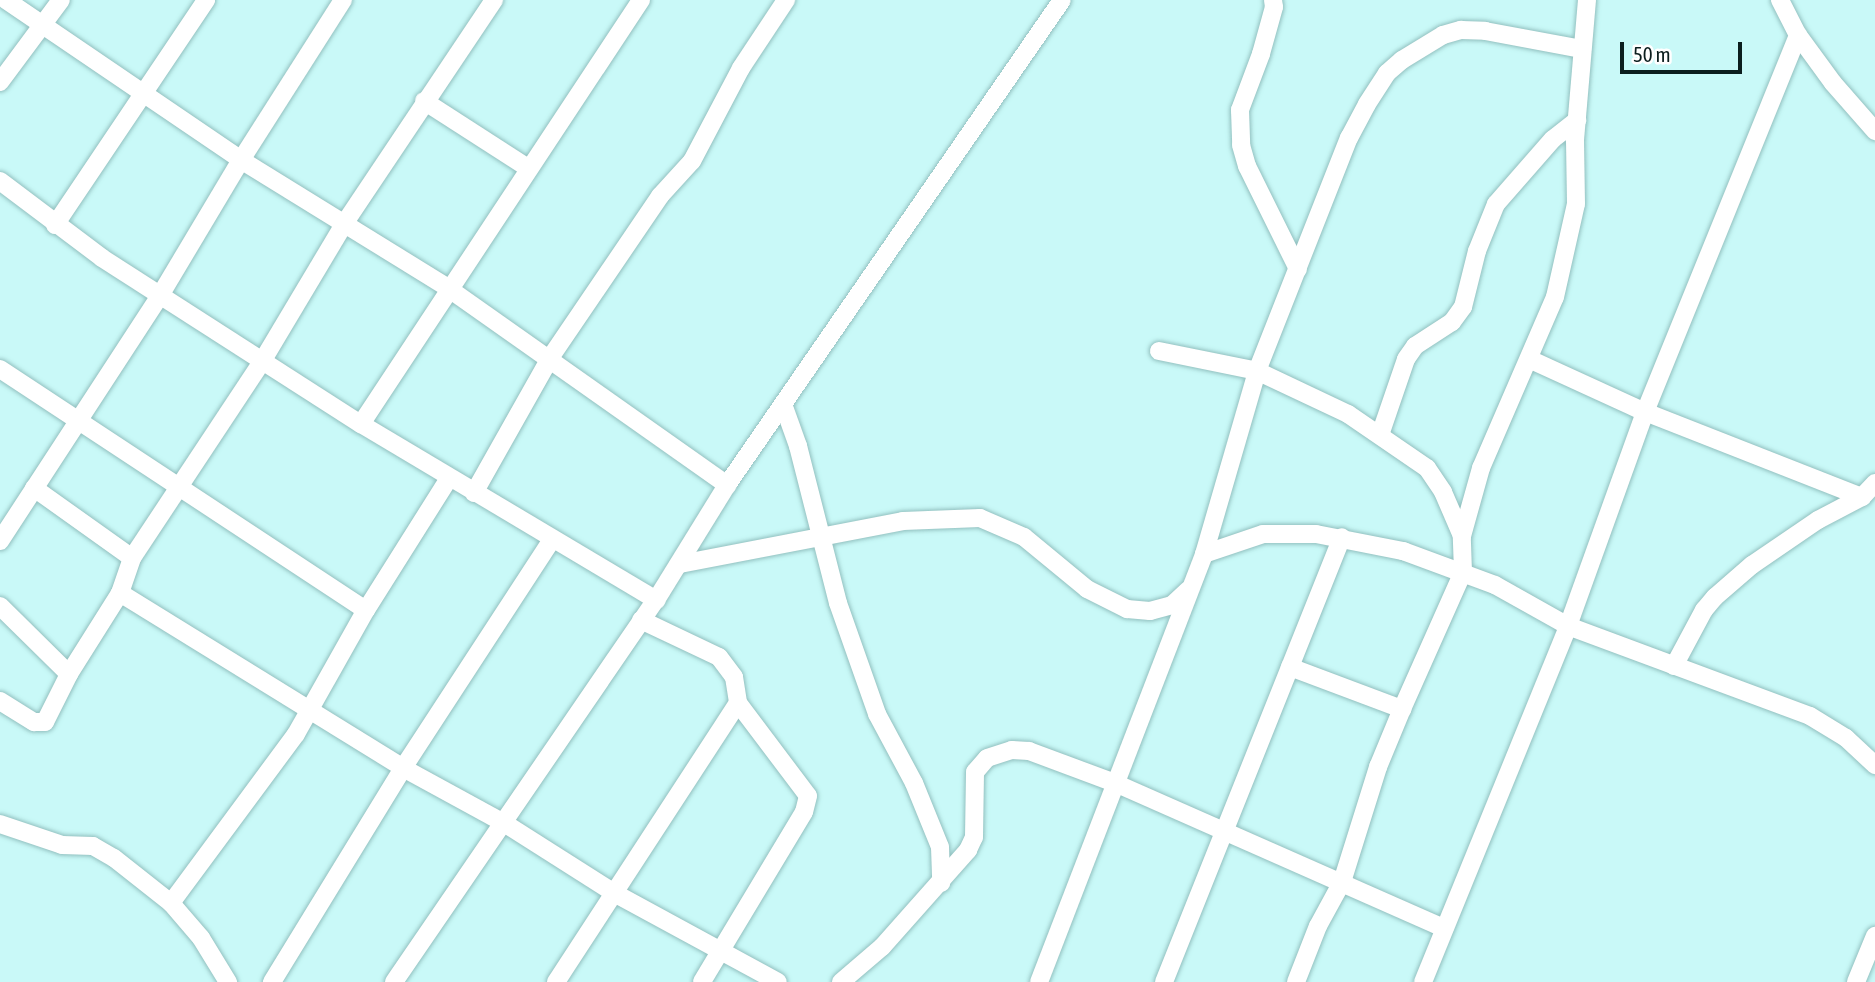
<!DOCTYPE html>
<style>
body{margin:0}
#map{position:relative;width:1875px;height:982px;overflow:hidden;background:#c9f9f8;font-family:"Asap Condensed",sans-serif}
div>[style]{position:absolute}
.roads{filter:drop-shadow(0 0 2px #92c0bf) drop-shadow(0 0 2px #92c0bf)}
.street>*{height:18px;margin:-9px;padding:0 9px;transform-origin:9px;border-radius:9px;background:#fff}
span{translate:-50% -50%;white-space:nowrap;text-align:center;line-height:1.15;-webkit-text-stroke:5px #fff;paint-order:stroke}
.scale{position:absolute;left:1620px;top:42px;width:122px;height:32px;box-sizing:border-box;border:4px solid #0b1e1e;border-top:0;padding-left:9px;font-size:21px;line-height:24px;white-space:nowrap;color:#0b1e1e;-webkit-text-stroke:5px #fff;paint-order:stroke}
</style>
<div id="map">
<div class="roads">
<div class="street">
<i style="left:6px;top:0;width:284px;rotate:34.2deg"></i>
<i style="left:241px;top:160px;width:243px;rotate:31.7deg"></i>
<i style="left:448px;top:288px;width:342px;rotate:35.2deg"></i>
<i style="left:1273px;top:0;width:7px;rotate:82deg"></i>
<i style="left:1274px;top:7px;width:49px;rotate:105.5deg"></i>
<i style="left:1261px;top:54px;width:60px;rotate:110.6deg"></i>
<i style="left:1240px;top:110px;width:35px;rotate:88deg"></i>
<i style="left:1241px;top:145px;width:22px;rotate:74deg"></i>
<i style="left:1247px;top:166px;width:115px;rotate:63.7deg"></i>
<i style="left:1780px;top:0;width:39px;rotate:63deg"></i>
<i style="left:1798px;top:35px;width:59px;rotate:53.9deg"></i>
<i style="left:1833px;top:83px;width:64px;rotate:48.8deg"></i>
<i style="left:0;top:82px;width:102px;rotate:-53.4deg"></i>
<i style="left:424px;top:101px;width:124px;rotate:32.8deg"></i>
<i style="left:0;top:181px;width:128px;rotate:37deg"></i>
<i style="left:102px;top:258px;width:308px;rotate:32.7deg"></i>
<i style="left:361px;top:424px;width:344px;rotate:30.8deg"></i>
<i style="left:55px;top:225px;width:271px;rotate:-56.1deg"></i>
<i style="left:1159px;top:351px;width:100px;rotate:11.5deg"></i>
<i style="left:1257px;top:371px;width:101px;rotate:25.3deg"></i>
<i style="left:1348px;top:414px;width:96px;rotate:34.4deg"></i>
<i style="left:1427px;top:468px;width:29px;rotate:56deg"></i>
<i style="left:1443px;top:492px;width:48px;rotate:66.6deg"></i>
<i style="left:1529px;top:359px;width:128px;rotate:24.6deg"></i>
<i style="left:1645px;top:412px;width:233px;rotate:21.4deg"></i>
<i style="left:0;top:369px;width:438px;rotate:33.4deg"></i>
<i style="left:783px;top:404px;width:45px;rotate:70.3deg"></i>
<i style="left:798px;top:446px;width:162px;rotate:75.7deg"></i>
<i style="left:838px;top:603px;width:118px;rotate:70.6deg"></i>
<i style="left:877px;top:714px;width:78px;rotate:61.8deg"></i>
<i style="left:914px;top:783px;width:69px;rotate:67.9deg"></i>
<i style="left:940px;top:847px;width:36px;rotate:88deg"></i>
<i style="left:361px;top:424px;width:508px;rotate:-56.56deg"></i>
<i style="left:1380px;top:435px;width:80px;rotate:-71.1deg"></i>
<i style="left:1406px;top:359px;width:16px;rotate:-55deg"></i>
<i style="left:1415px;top:346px;width:44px;rotate:-33deg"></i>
<i style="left:1452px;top:322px;width:19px;rotate:-54deg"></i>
<i style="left:1463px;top:307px;width:58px;rotate:-76deg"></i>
<i style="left:1477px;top:251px;width:51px;rotate:-68deg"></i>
<i style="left:1496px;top:204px;width:86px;rotate:-48.8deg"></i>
<i style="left:1553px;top:139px;width:31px;rotate:-38deg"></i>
<i style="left:34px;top:488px;width:120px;rotate:35.5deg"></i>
<i style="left:474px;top:493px;width:155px;rotate:-60.6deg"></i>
<i style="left:550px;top:358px;width:196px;rotate:-55.8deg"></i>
<i style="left:660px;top:196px;width:47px;rotate:-47.6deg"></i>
<i style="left:692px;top:161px;width:105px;rotate:-62.2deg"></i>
<i style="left:741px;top:68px;width:82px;rotate:-56.5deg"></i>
<i style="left:0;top:541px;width:295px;rotate:-56.9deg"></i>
<i style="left:161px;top:294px;width:156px;rotate:-59.2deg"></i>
<i style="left:241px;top:160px;width:190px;rotate:-57.5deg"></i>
<i style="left:1204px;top:554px;width:62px;rotate:-18.7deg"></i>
<i style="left:1263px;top:534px;width:53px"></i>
<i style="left:1316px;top:534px;width:89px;rotate:11.1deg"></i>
<i style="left:1403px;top:551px;width:98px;rotate:20.3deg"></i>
<i style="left:1495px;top:585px;width:84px;rotate:29.3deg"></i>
<i style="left:1568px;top:626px;width:258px;rotate:20.4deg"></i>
<i style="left:1810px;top:716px;width:42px;rotate:31.4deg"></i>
<i style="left:1846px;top:738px;width:40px;rotate:43deg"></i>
<i style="left:680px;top:564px;width:227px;rotate:-10.9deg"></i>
<i style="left:903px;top:521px;width:77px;rotate:-2.2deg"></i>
<i style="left:980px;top:518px;width:48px;rotate:23.4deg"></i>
<i style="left:1024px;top:537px;width:82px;rotate:39.5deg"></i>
<i style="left:1087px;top:589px;width:45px;rotate:26.6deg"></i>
<i style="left:1127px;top:609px;width:23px;rotate:5deg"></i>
<i style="left:1150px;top:611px;width:23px;rotate:-15deg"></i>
<i style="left:1172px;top:605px;width:22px;rotate:-43deg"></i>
<i style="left:120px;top:593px;width:333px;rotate:31.7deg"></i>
<i style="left:403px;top:768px;width:115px;rotate:28.6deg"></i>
<i style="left:504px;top:823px;width:133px;rotate:32.4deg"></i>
<i style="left:616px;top:894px;width:184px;rotate:28.5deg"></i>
<i style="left:0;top:606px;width:97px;rotate:44.6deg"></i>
<i style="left:641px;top:620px;width:86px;rotate:25.4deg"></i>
<i style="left:719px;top:657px;width:25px;rotate:53deg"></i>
<i style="left:734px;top:677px;width:26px;rotate:81deg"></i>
<i style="left:738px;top:703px;width:116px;rotate:53deg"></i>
<i style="left:808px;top:796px;width:16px;rotate:104deg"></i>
<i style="left:804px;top:812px;width:198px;rotate:121deg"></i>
<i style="left:1674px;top:666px;width:64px;rotate:-61.8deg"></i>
<i style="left:1704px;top:610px;width:17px;rotate:-50deg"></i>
<i style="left:1715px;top:597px;width:49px;rotate:-40.9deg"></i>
<i style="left:1752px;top:565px;width:80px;rotate:-34.3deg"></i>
<i style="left:1818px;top:520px;width:50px;rotate:-27.6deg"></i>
<i style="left:1862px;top:497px;width:19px;rotate:-47deg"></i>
<i style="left:1290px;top:667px;width:120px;rotate:20.6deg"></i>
<i style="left:0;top:701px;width:40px;rotate:32deg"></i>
<i style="left:34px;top:722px;width:11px"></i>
<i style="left:45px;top:722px;width:54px;rotate:-63.4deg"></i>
<i style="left:69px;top:674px;width:96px;rotate:-57.8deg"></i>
<i style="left:120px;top:593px;width:37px;rotate:-71deg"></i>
<i style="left:132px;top:558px;width:237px;rotate:-56.5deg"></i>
<i style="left:263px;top:360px;width:158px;rotate:-59.2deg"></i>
<i style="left:344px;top:224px;width:270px;rotate:-56.2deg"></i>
<i style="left:0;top:824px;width:65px;rotate:18.7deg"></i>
<i style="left:62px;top:845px;width:31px;rotate:2deg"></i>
<i style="left:93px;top:846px;width:24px;rotate:30deg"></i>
<i style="left:114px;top:858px;width:73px;rotate:38.3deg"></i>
<i style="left:171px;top:903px;width:46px;rotate:49.4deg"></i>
<i style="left:201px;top:938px;width:52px;rotate:58.5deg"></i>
<i style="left:171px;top:903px;width:210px;rotate:-53.5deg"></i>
<i style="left:296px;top:734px;width:142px;rotate:-60.6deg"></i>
<i style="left:366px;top:610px;width:156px;rotate:-57.8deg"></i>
<i style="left:272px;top:982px;width:251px;rotate:-58.5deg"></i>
<i style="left:403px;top:768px;width:273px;rotate:-56.9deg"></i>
<i style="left:394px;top:982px;width:463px;rotate:-55.6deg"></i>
<i style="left:656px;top:600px;width:135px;rotate:-58.3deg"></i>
<i style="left:727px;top:485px;width:589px;rotate:-55.37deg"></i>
<i style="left:556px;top:982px;width:333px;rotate:-56.9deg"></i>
<i style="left:841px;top:982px;width:54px;rotate:-40.5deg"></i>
<i style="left:882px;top:947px;width:130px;rotate:-48.4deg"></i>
<i style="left:968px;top:850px;width:14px;rotate:-65deg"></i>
<i style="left:974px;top:837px;width:65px;rotate:-89.1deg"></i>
<i style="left:975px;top:772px;width:18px;rotate:-49deg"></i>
<i style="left:987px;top:758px;width:26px;rotate:-18deg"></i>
<i style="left:1012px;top:750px;width:17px;rotate:3deg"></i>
<i style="left:1029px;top:751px;width:92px;rotate:20.4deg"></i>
<i style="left:1115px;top:783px;width:360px;rotate:23.8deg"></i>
<i style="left:1039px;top:982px;width:459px;rotate:-68.9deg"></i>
<i style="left:1204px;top:554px;width:191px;rotate:-73.8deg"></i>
<i style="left:1257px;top:371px;width:251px;rotate:-68.5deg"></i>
<i style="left:1349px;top:138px;width:38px;rotate:-62deg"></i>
<i style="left:1367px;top:104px;width:37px;rotate:-57deg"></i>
<i style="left:1387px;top:73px;width:20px;rotate:-41deg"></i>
<i style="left:1402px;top:60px;width:48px;rotate:-31.4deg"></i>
<i style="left:1443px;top:35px;width:19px;rotate:-16deg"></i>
<i style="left:1461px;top:30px;width:24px;rotate:2deg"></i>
<i style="left:1485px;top:31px;width:99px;rotate:10.5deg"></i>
<i style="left:1164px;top:982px;width:479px;rotate:-68.2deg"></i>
<i style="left:1296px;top:982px;width:60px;rotate:-68.6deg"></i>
<i style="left:1318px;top:926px;width:50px;rotate:-61.4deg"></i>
<i style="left:1342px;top:882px;width:121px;rotate:-72.6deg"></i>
<i style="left:1378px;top:767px;width:63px;rotate:-67.5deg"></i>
<i style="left:1402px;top:709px;width:150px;rotate:-66deg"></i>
<i style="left:1463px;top:572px;width:36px;rotate:-92deg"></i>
<i style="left:1462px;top:536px;width:71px;rotate:-74.4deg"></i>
<i style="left:1481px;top:468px;width:186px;rotate:-66.6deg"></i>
<i style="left:1555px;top:297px;width:95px;rotate:-77.3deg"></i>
<i style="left:1576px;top:204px;width:64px;rotate:-90.9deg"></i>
<i style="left:1575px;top:140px;width:141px;rotate:-85.1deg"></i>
<i style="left:1423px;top:982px;width:384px;rotate:-67.8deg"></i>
<i style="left:1568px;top:626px;width:227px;rotate:-70.2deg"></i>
<i style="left:1645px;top:412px;width:407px;rotate:-67.9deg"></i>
<i style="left:1856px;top:982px;width:50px;rotate:-67.6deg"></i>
</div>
</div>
<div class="scale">50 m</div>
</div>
